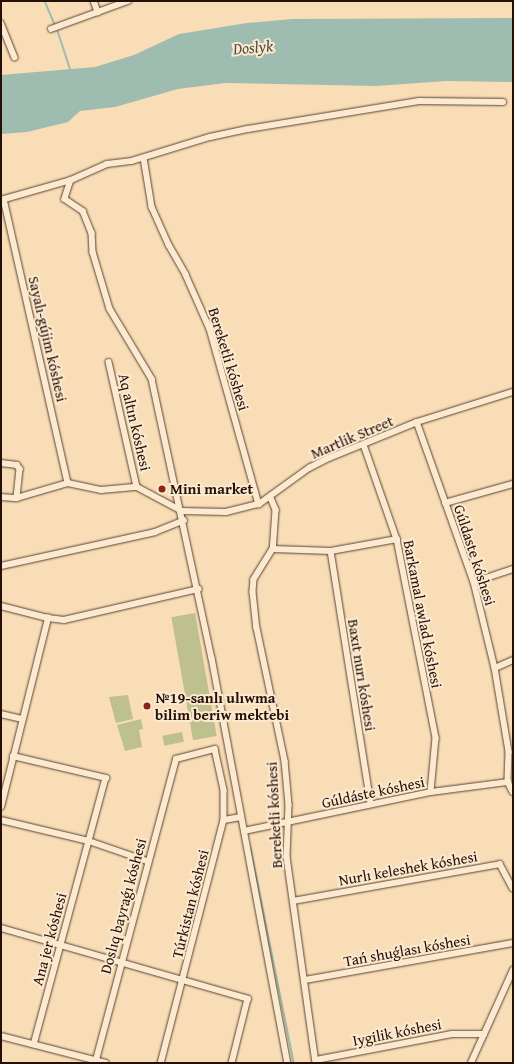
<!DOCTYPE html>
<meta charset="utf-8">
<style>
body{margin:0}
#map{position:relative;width:514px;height:1064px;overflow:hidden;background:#f9ddb6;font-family:"Gentium Book Plus",serif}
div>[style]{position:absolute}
.green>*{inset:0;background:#bec18d;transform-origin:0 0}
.water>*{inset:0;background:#9ebcaf}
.stream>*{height:1.5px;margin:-0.75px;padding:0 0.75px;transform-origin:0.75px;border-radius:0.75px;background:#9ebcaf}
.roads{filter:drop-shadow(0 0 1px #594332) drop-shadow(0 0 1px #594332)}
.street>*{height:5.5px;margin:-2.75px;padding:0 2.75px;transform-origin:2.75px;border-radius:2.75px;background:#fbe9d0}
.dots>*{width:11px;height:11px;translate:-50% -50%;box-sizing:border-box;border:2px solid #fbe9d0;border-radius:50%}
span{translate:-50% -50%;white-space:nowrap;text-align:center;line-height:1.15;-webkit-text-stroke:4px #fbe9d0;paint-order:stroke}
.street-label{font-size:15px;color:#241006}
.poi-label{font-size:15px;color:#241006;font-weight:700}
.left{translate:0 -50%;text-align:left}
.water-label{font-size:16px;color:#4f4c41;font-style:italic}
.frame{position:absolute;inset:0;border:2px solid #241006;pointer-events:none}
</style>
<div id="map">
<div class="green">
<i style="left:195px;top:613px;width:125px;height:24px;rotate:80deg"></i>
<i style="clip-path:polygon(128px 695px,133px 719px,116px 723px,109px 697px)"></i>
<i style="clip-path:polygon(141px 719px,143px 729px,139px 730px,142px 747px,125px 751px,117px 725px)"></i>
<i style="left:182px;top:732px;width:10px;height:20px;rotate:79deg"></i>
</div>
<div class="water">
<i style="clip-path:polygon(513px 18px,513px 82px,446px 81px,376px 86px,225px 83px,178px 89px,115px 107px,80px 111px,68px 122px,27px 132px,1px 134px,1px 75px,95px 67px,134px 55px,179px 34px,247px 23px,292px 19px)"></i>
</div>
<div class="stream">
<i style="left:45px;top:1px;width:25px;rotate:67deg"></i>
<i style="left:58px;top:31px;width:40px;rotate:72deg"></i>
<i style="left:251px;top:849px;width:218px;rotate:78.6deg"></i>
</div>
<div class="roads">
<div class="street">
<i style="left:94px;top:1px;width:12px;rotate:70deg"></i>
<i style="left:1px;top:23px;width:37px;rotate:68deg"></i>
<i style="left:51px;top:29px;width:82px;rotate:-20deg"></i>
<i style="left:144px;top:158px;width:50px;rotate:80.7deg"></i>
<i style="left:152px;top:207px;width:42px;rotate:65.9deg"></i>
<i style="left:169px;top:245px;width:34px;rotate:60deg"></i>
<i style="left:186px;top:275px;width:59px;rotate:66deg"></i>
<i style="left:210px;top:329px;width:182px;rotate:74.4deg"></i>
<i style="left:71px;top:180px;width:20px;rotate:108deg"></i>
<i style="left:65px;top:199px;width:22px;rotate:34deg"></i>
<i style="left:83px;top:211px;width:24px;rotate:68deg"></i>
<i style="left:92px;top:233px;width:19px;rotate:87deg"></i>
<i style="left:93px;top:252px;width:59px;rotate:73.4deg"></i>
<i style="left:110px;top:309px;width:82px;rotate:59deg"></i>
<i style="left:152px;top:379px;width:285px;rotate:77.9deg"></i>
<i style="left:212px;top:658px;width:412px;rotate:79.4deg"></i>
<i style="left:4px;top:199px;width:291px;rotate:77.3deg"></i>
<i style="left:1px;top:200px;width:73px;rotate:-15.9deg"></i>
<i style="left:71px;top:180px;width:39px;rotate:-24deg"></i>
<i style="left:107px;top:164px;width:25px;rotate:-7deg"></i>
<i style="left:132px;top:161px;width:82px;rotate:-17.1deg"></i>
<i style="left:210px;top:137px;width:39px;rotate:-12deg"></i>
<i style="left:248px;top:129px;width:173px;rotate:-9.3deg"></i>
<i style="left:419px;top:101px;width:84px;rotate:0.7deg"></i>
<i style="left:109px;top:362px;width:128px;rotate:77.4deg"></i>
<i style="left:417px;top:422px;width:170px;rotate:70.4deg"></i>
<i style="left:474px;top:582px;width:89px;rotate:76.3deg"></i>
<i style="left:495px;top:668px;width:85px;rotate:80.5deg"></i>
<i style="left:509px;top:752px;width:30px;rotate:92deg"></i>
<i style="left:508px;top:782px;width:11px;rotate:63deg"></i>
<i style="left:364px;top:445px;width:100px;rotate:70.7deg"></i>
<i style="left:397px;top:539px;width:203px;rotate:78.9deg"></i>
<i style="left:436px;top:738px;width:54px;rotate:95.3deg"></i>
<i style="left:1px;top:463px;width:16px;rotate:7deg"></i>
<i style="left:17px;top:465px;width:5px;rotate:53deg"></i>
<i style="left:20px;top:469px;width:29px;rotate:96deg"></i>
<i style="left:1px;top:497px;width:16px;rotate:4deg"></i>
<i style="left:17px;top:498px;width:53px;rotate:-16.4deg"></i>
<i style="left:68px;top:483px;width:34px;rotate:12deg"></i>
<i style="left:101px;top:490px;width:36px;rotate:-5deg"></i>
<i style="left:137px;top:487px;width:51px;rotate:28.1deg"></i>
<i style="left:182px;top:511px;width:44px;rotate:1.3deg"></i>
<i style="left:226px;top:512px;width:34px;rotate:-14deg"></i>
<i style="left:259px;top:504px;width:62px;rotate:-35.8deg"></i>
<i style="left:309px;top:468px;width:22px;rotate:-27deg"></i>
<i style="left:329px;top:458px;width:95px;rotate:-22.2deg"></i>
<i style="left:417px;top:422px;width:101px;rotate:-17.4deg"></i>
<i style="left:271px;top:498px;width:13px;rotate:67deg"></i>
<i style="left:276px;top:510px;width:39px;rotate:94deg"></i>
<i style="left:273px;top:549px;width:36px;rotate:122deg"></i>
<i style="left:254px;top:580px;width:12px;rotate:95deg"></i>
<i style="left:253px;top:592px;width:36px;rotate:84deg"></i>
<i style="left:257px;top:628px;width:136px;rotate:78.1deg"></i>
<i style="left:285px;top:761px;width:44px;rotate:84.8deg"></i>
<i style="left:289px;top:805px;width:52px;rotate:92.2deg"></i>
<i style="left:287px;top:857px;width:208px;rotate:82deg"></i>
<i style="left:445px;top:503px;width:71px;rotate:-15.6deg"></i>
<i style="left:273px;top:549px;width:58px;rotate:2deg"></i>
<i style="left:331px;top:551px;width:67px;rotate:-10.3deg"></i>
<i style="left:331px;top:551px;width:256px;rotate:81deg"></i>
<i style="left:1px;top:566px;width:158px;rotate:-12.4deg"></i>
<i style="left:155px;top:532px;width:31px;rotate:-22deg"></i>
<i style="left:474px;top:582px;width:41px;rotate:-18.4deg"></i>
<i style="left:1px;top:606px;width:49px;rotate:14.3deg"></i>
<i style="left:48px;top:618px;width:16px;rotate:7deg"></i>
<i style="left:64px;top:620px;width:138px;rotate:-13deg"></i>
<i style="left:495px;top:668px;width:20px;rotate:-24deg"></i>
<i style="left:1px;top:714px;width:22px;rotate:13deg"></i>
<i style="left:13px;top:756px;width:96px;rotate:13.3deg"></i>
<i style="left:106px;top:778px;width:276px;rotate:105.1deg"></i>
<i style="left:1px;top:807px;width:195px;rotate:-76deg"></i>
<i style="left:1px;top:820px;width:90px;rotate:13.4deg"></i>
<i style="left:89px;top:841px;width:61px;rotate:19deg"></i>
<i style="left:224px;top:820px;width:17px;rotate:-10deg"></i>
<i style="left:244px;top:831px;width:191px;rotate:-11.8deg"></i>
<i style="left:431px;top:792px;width:78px;rotate:-7.4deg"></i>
<i style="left:293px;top:901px;width:210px;rotate:-10.1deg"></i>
<i style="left:500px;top:864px;width:27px;rotate:62deg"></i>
<i style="left:1px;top:928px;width:257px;rotate:16deg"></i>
<i style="left:248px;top:999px;width:66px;rotate:104deg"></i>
<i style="left:305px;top:980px;width:211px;rotate:-10.1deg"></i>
<i style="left:1px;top:1036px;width:108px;rotate:14.4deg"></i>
<i style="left:96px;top:1060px;width:311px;rotate:-75.1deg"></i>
<i style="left:176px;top:759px;width:40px;rotate:-14.4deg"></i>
<i style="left:215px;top:749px;width:42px;rotate:77.6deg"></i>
<i style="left:224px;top:790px;width:30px;rotate:90deg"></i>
<i style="left:224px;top:820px;width:251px;rotate:104.5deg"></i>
<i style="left:316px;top:1060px;width:138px;rotate:-10.8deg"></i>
<i style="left:452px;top:1034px;width:32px"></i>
<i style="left:471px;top:1063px;width:102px;rotate:-65.7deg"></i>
</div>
</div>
<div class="dots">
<i style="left:162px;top:489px;background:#8f2418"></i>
<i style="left:147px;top:706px;background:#8f2418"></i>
</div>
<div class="street-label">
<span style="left:48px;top:339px;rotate:77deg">Sayalı-gújim kóshesi</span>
<span style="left:229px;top:359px;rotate:73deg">Bereketli kóshesi</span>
<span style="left:135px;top:422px;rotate:77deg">Aq altın kóshesi</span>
<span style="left:352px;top:437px;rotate:-23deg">Martlik Street</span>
<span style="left:475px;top:555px;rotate:72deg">Gúldaste kóshesi</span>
<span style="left:423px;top:614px;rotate:79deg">Barkamal awlad kóshesi</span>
<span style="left:362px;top:675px;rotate:81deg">Baxıt nurı kóshesi</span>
<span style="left:373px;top:792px;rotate:-12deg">Gúldáste kóshesi</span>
<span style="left:274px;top:815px;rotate:-93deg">Bereketli kóshesi</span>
<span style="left:408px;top:868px;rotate:-10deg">Nurlı keleshek kóshesi</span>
<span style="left:190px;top:904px;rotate:-76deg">Túrkistan kóshesi</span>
<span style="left:123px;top:906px;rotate:-75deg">Doslıq bayraǵı kóshesi</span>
<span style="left:49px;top:939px;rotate:-75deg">Ana jer kóshesi</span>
<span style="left:407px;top:950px;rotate:-10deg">Tań shuǵlası kóshesi</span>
<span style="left:397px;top:1032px;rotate:-11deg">Iygilik kóshesi</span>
</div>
<div class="poi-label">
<span class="left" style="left:170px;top:489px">Mini market</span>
<span class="left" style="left:155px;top:706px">№19-sanlı ulıwma<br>bilim beriw mektebi</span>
</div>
<div class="water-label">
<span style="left:253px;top:47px;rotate:-5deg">Doslyk</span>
</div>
<div class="frame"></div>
</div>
